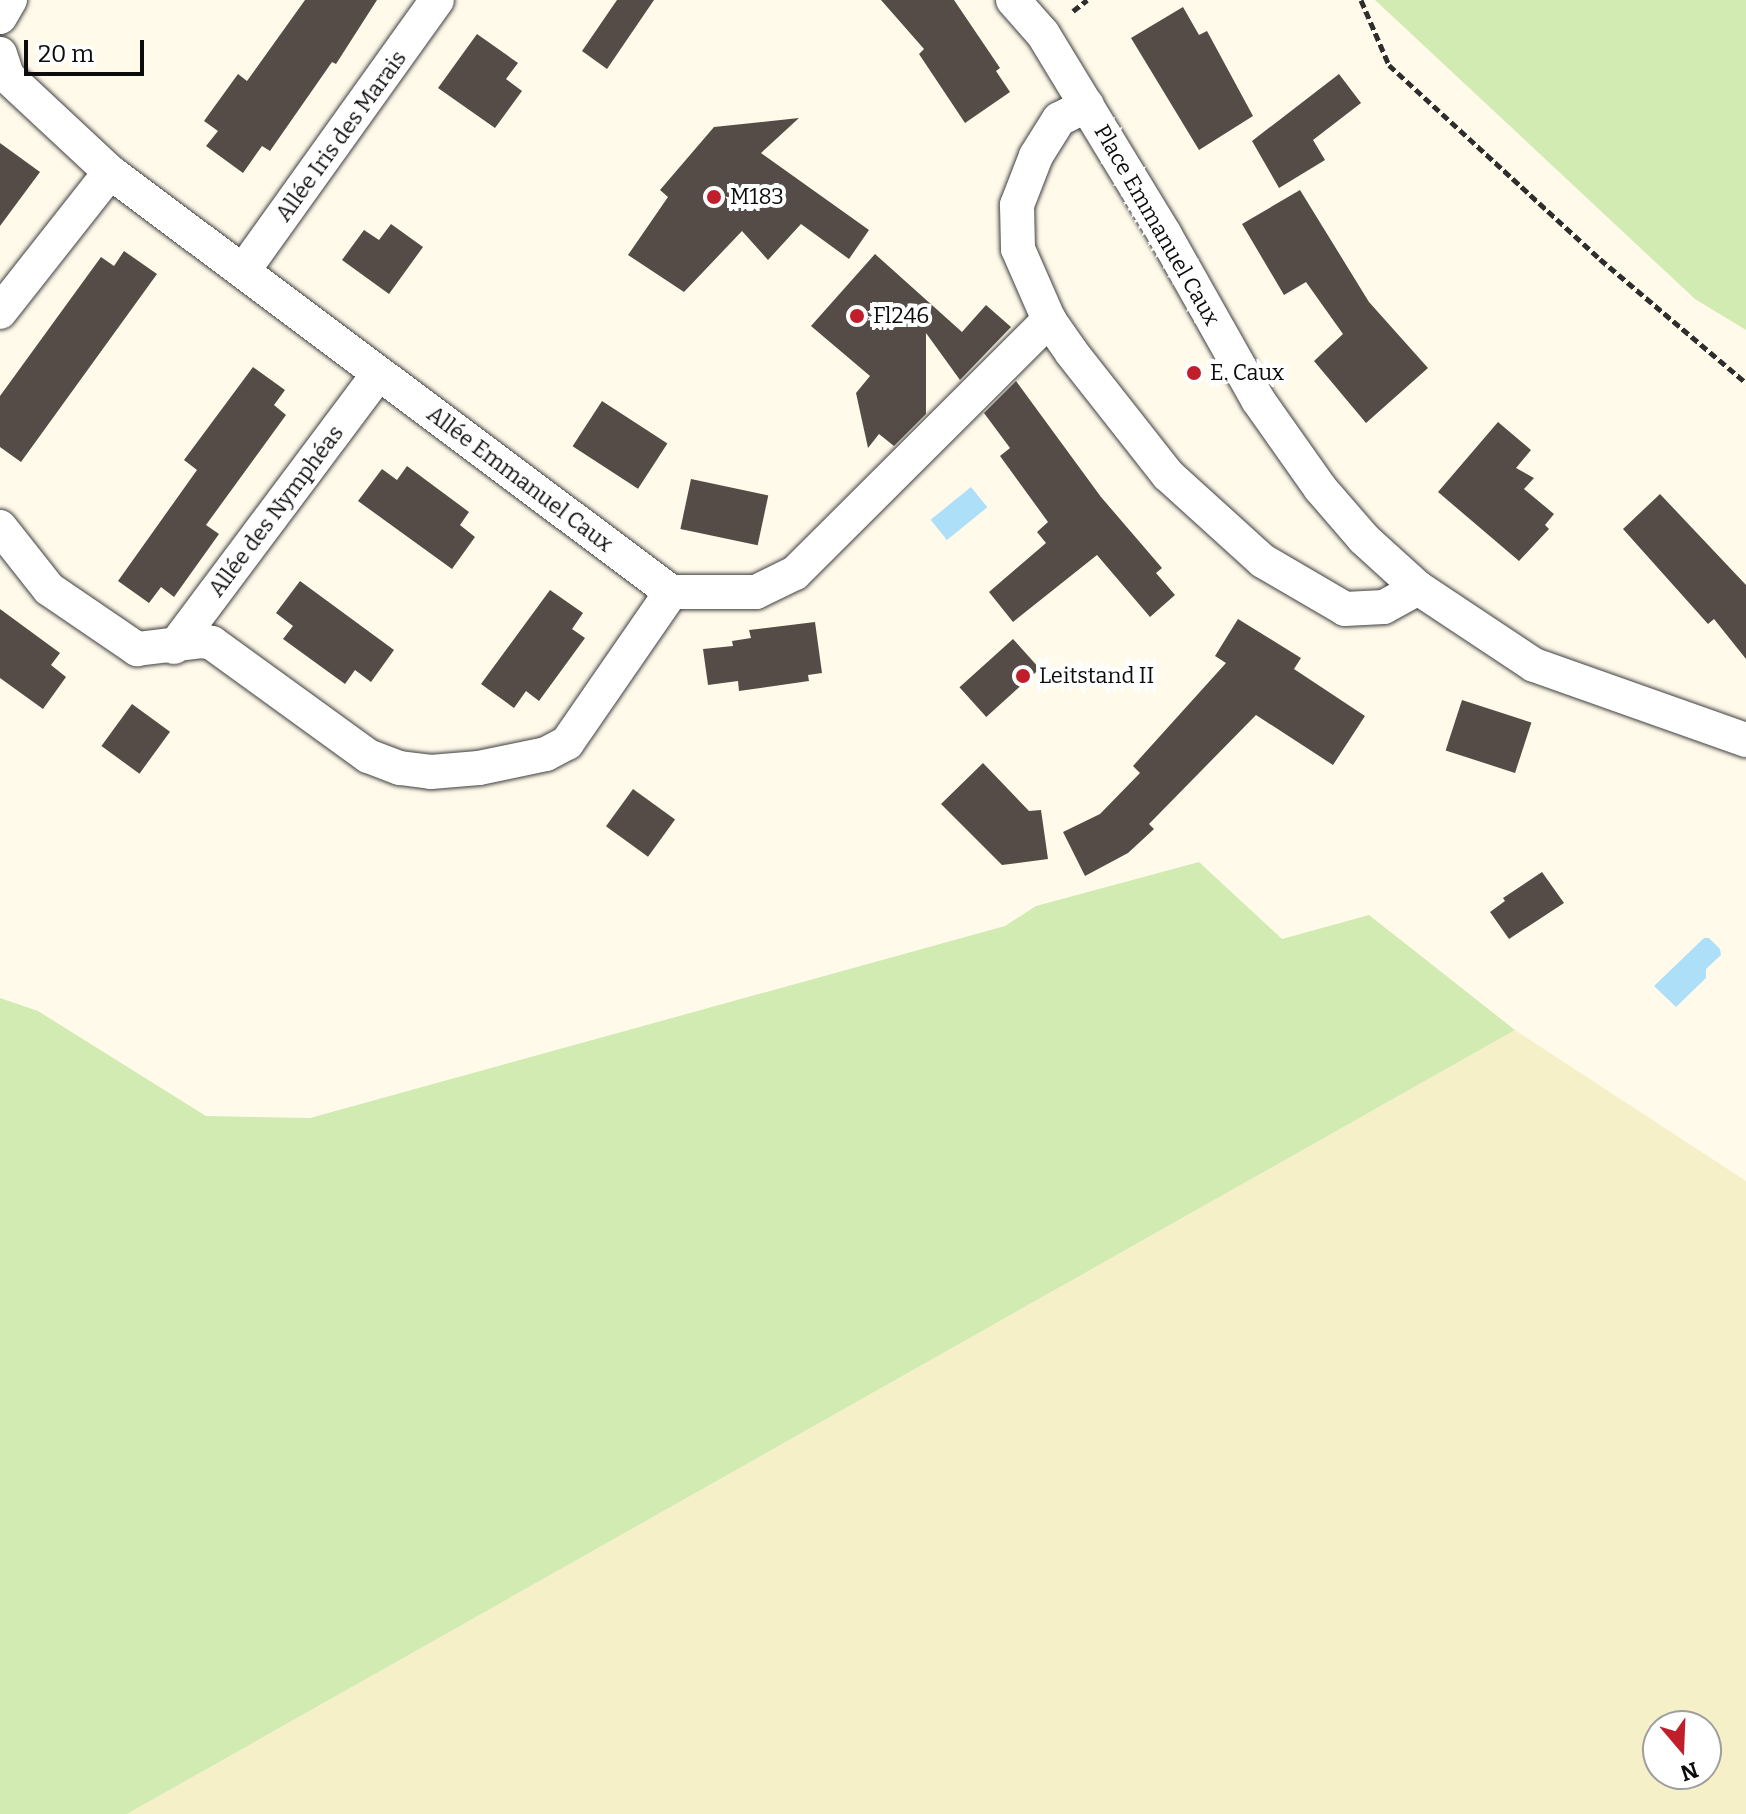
<!DOCTYPE html>
<meta charset="utf-8">
<style>
body{margin:0}
#map{position:relative;width:1746px;height:1814px;overflow:hidden;background:#fffaea;font-family:Bitter,serif}
div>[style]{position:absolute}
.farmland>*{inset:0;background:#f6f0c9}
.green>*{inset:0;background:#d2ebb3}
.water>*{inset:0;background:#addff9;transform-origin:0 0}
.building>*{inset:0;background:#554c48;transform-origin:0 0}
.path>*{height:5px;margin-top:-2.5px;transform-origin:0;background:repeating-linear-gradient(90deg,#2e2e2e 0 8px,transparent 0 12px)}
.roads{filter:drop-shadow(0 0 2px #3f3f3f) drop-shadow(0 0 2px #3f3f3f)}
.minor>*{height:34px;margin:-17px;padding:0 17px;transform-origin:17px;border-radius:17px;background:#fff}
.dots>*{width:22px;height:22px;translate:-50% -50%;box-sizing:border-box;border:4px solid #fff;border-radius:50%}
span{translate:-50% -50%;white-space:nowrap;text-align:center;line-height:1.15;-webkit-text-stroke:8px #fff;paint-order:stroke}
.street-label{font-size:22px;color:#0c0c0c}
.poi-label{font-size:22px;color:#0c0c0c}
.left{translate:0 -50%;text-align:left}
.north{position:absolute;left:1642px;top:1710px;width:80px;height:80px;box-sizing:border-box;background:#fff;border:2px solid #9e9e9e;border-radius:50%;rotate:161deg;font-size:22px;font-weight:700;line-height:32px;text-align:center;color:#0c0c0c}
.north::after{content:'';display:block;margin:auto;width:28px;height:36px;background:#c11e2c;clip-path:polygon(50% 0,100% 100%,50% 72%,0 100%)}
.scale{position:absolute;left:24px;top:40px;width:120px;height:36px;box-sizing:border-box;border:4px solid #0c0c0c;border-top:0;padding-left:10px;font-size:24px;line-height:28px;white-space:nowrap;color:#0c0c0c;-webkit-text-stroke:6px #fff;paint-order:stroke}
</style>
<div id="map">
<div class="farmland">
<i style="clip-path:polygon(evenodd,1515px 1030px,1746px 1181px,1746px 1814px,127px 1814px,1515px 1030px,1658px 1726px,1706px 1726px,1706px 1774px,1658px 1774px,1658px 1726px)"></i>
</div>
<div class="green">
<i style="clip-path:polygon(1375px 0,1746px 0,1746px 330px,1695px 299px)"></i>
<i style="clip-path:polygon(1199px 862px,1282px 939px,1369px 915px,1515px 1030px,127px 1814px,0 1814px,0 998px,38px 1011px,206px 1116px,310px 1118px,1005px 926px,1036px 906px)"></i>
</div>
<div class="water">
<i style="left:971px;top:487px;width:26px;height:52px;rotate:51deg"></i>
<i style="clip-path:polygon(1704px 938px,1709px 938px,1720px 949px,1721px 955px,1706px 969px,1706px 978px,1676px 1007px,1654px 986px)"></i>
</div>
<div class="building">
<i style="clip-path:polygon(305px 0,377px 0,336px 64px,332px 62px,270px 151px,262px 146px,243px 173px,206px 146px,218px 131px,204px 121px,238px 74px,247px 81px)"></i>
<i style="clip-path:polygon(617px 0,654px 0,607px 69px,582px 51px)"></i>
<i style="clip-path:polygon(881px 0,954px 0,1000px 68px,996px 71px,1010px 92px,965px 123px,919px 54px,924px 49px)"></i>
<i style="clip-path:polygon(1183px 7px,1199px 35px,1207px 31px,1253px 116px,1199px 150px,1131px 38px)"></i>
<i style="clip-path:polygon(477px 34px,518px 63px,506px 79px,522px 91px,495px 128px,438px 88px)"></i>
<i style="clip-path:polygon(1339px 74px,1361px 103px,1313px 140px,1325px 160px,1279px 188px,1252px 141px)"></i>
<i style="clip-path:polygon(799px 118px,761px 153px,869px 230px,849px 259px,801px 224px,768px 260px,742px 231px,684px 292px,628px 255px,668px 197px,660px 190px,714px 127px)"></i>
<i style="clip-path:polygon(0 143px,40px 172px,0 226px)"></i>
<i style="clip-path:polygon(1300px 190px,1369px 302px,1428px 368px,1366px 423px,1314px 361px,1343px 334px,1306px 282px,1284px 295px,1242px 224px)"></i>
<i style="clip-path:polygon(391px 224px,423px 247px,389px 294px,342px 260px,364px 230px,379px 240px)"></i>
<i style="clip-path:polygon(124px 251px,157px 274px,21px 462px,0 447px,0 396px,101px 257px,114px 266px)"></i>
<i style="clip-path:polygon(875px 254px,962px 332px,986px 305px,1011px 327px,960px 380px,926px 333px,926px 414px,894px 446px,879px 434px,868px 448px,856px 393px,870px 376px,811px 326px)"></i>
<i style="clip-path:polygon(253px 367px,285px 390px,274px 405px,286px 415px,206px 525px,219px 534px,174px 597px,161px 587px,149px 603px,118px 581px,197px 470px,184px 460px)"></i>
<i style="clip-path:polygon(1016px 381px,1101px 497px,1162px 568px,1156px 573px,1175px 595px,1150px 617px,1097px 555px,1013px 622px,989px 592px,1046px 543px,1037px 532px,1048px 522px,1000px 456px,1010px 448px,984px 413px)"></i>
<i style="left:602px;top:401px;width:78px;height:54px;rotate:33deg"></i>
<i style="clip-path:polygon(1498px 422px,1531px 450px,1516px 468px,1534px 478px,1524px 489px,1554px 514px,1545px 525px,1549px 529px,1519px 561px,1438px 492px)"></i>
<i style="clip-path:polygon(407px 466px,469px 512px,460px 525px,475px 537px,452px 569px,358px 501px,382px 469px,397px 480px)"></i>
<i style="left:691px;top:479px;width:79px;height:51px;rotate:12deg"></i>
<i style="clip-path:polygon(1660px 494px,1746px 585px,1746px 659px,1714px 619px,1708px 624px,1623px 529px)"></i>
<i style="clip-path:polygon(300px 581px,394px 650px,371px 682px,355px 670px,345px 684px,283px 639px,293px 626px,276px 613px)"></i>
<i style="clip-path:polygon(550px 590px,583px 613px,572px 629px,585px 638px,539px 701px,526px 691px,514px 708px,481px 684px)"></i>
<i style="clip-path:polygon(0 609px,60px 653px,51px 665px,66px 677px,43px 709px,0 678px)"></i>
<i style="clip-path:polygon(1238px 619px,1301px 658px,1294px 669px,1365px 716px,1333px 765px,1256px 715px,1149px 824px,1154px 829px,1128px 853px,1085px 876px,1063px 832px,1100px 814px,1140px 773px,1133px 766px,1226px 663px,1215px 656px)"></i>
<i style="clip-path:polygon(815px 622px,822px 673px,808px 675px,809px 681px,739px 691px,738px 681px,708px 685px,703px 649px,733px 646px,732px 641px,751px 638px,749px 630px)"></i>
<i style="left:1013px;top:639px;width:40px;height:72px;rotate:48deg"></i>
<i style="left:1462px;top:700px;width:73px;height:53px;rotate:18deg"></i>
<i style="left:132px;top:704px;width:47px;height:52px;rotate:36deg"></i>
<i style="clip-path:polygon(983px 763px,1029px 811px,1041px 810px,1048px 859px,1002px 865px,941px 804px)"></i>
<i style="left:633px;top:789px;width:52px;height:46px;rotate:36deg"></i>
<i style="clip-path:polygon(1542px 872px,1564px 903px,1509px 939px,1490px 912px,1505px 901px,1503px 898px)"></i>
</div>
<div class="path">
<i style="left:1361px;top:0;width:71px;rotate:66.7deg"></i>
<i style="left:1389px;top:65px;width:287px;rotate:42.6deg"></i>
<i style="left:1600px;top:259px;width:192px;rotate:40.3deg"></i>
<i style="left:1073px;top:11px;width:18px;rotate:-38deg"></i>
</div>
<div class="roads">
<div class="minor">
<i style="left:1013px;top:0;width:45px;rotate:48.6deg"></i>
<i style="left:1043px;top:34px;width:235px;rotate:58.7deg"></i>
<i style="left:1165px;top:235px;width:189px;rotate:60.6deg"></i>
<i style="left:1258px;top:400px;width:108px;rotate:54.8deg"></i>
<i style="left:1320px;top:488px;width:67px;rotate:49.2deg"></i>
<i style="left:1364px;top:539px;width:73px;rotate:42.2deg"></i>
<i style="left:1418px;top:588px;width:139px;rotate:33.6deg"></i>
<i style="left:1534px;top:665px;width:225px;rotate:19.5deg"></i>
<i style="left:0;top:17px;width:20px;rotate:-60deg"></i>
<i style="left:0;top:54px;width:23px;rotate:72deg"></i>
<i style="left:7px;top:76px;width:141px;rotate:43deg"></i>
<i style="left:110px;top:172px;width:701px;rotate:36.82deg"></i>
<i style="left:671px;top:592px;width:85px"></i>
<i style="left:756px;top:592px;width:43px;rotate:-26deg"></i>
<i style="left:795px;top:573px;width:359px;rotate:-44.9deg"></i>
<i style="left:1087px;top:105px;width:31px;rotate:153deg"></i>
<i style="left:1059px;top:119px;width:44px;rotate:121.9deg"></i>
<i style="left:1036px;top:156px;width:53px;rotate:111.2deg"></i>
<i style="left:1017px;top:205px;width:44px;rotate:88.7deg"></i>
<i style="left:1018px;top:249px;width:77px;rotate:66.4deg"></i>
<i style="left:1049px;top:320px;width:40px;rotate:55.1deg"></i>
<i style="left:1072px;top:353px;width:155px;rotate:51.8deg"></i>
<i style="left:1168px;top:475px;width:128px;rotate:42.2deg"></i>
<i style="left:1263px;top:561px;width:95px;rotate:30.3deg"></i>
<i style="left:1345px;top:609px;width:39px;rotate:-3deg"></i>
<i style="left:1384px;top:607px;width:39px;rotate:-29deg"></i>
<i style="left:243px;top:271px;width:333px;rotate:-54.4deg"></i>
<i style="left:0;top:312px;width:178px;rotate:-51.8deg"></i>
<i style="left:0;top:527px;width:79px;rotate:51.7deg"></i>
<i style="left:49px;top:589px;width:107px;rotate:34.3deg"></i>
<i style="left:137px;top:649px;width:65px;rotate:-7deg"></i>
<i style="left:202px;top:641px;width:10px;rotate:11deg"></i>
<i style="left:212px;top:643px;width:193px;rotate:35.9deg"></i>
<i style="left:368px;top:756px;width:34px;rotate:21deg"></i>
<i style="left:400px;top:768px;width:31px;rotate:7deg"></i>
<i style="left:431px;top:772px;width:48px;rotate:-4.8deg"></i>
<i style="left:479px;top:768px;width:68px;rotate:-11.8deg"></i>
<i style="left:546px;top:754px;width:24px;rotate:-28deg"></i>
<i style="left:567px;top:743px;width:183px;rotate:-55.4deg"></i>
<i style="left:174px;top:647px;width:341px;rotate:-53.2deg"></i>
</div>
</div>
<div class="dots">
<i style="left:714px;top:197px;background:#c11e2c"></i>
<i style="left:857px;top:316px;background:#c11e2c"></i>
<i style="left:1194px;top:373px;background:#c11e2c"></i>
<i style="left:1023px;top:676px;background:#c11e2c"></i>
</div>
<div class="street-label">
<span style="left:341px;top:136px;rotate:-54deg">Allée Iris des Marais</span>
<span style="left:1157px;top:225px;rotate:60deg">Place Emmanuel Caux</span>
<span style="left:520px;top:479px;rotate:37deg">Allée Emmanuel Caux</span>
<span style="left:276px;top:511px;rotate:-53deg">Allée des Nymphéas</span>
</div>
<div class="poi-label">
<span class="left" style="left:730px;top:197px">M183</span>
<span class="left" style="left:873px;top:316px">Fl246</span>
<span class="left" style="left:1210px;top:373px">E. Caux</span>
<span class="left" style="left:1039px;top:676px">Leitstand II</span>
</div>
<div class="north">N</div>
<div class="scale">20 m</div>
</div>
